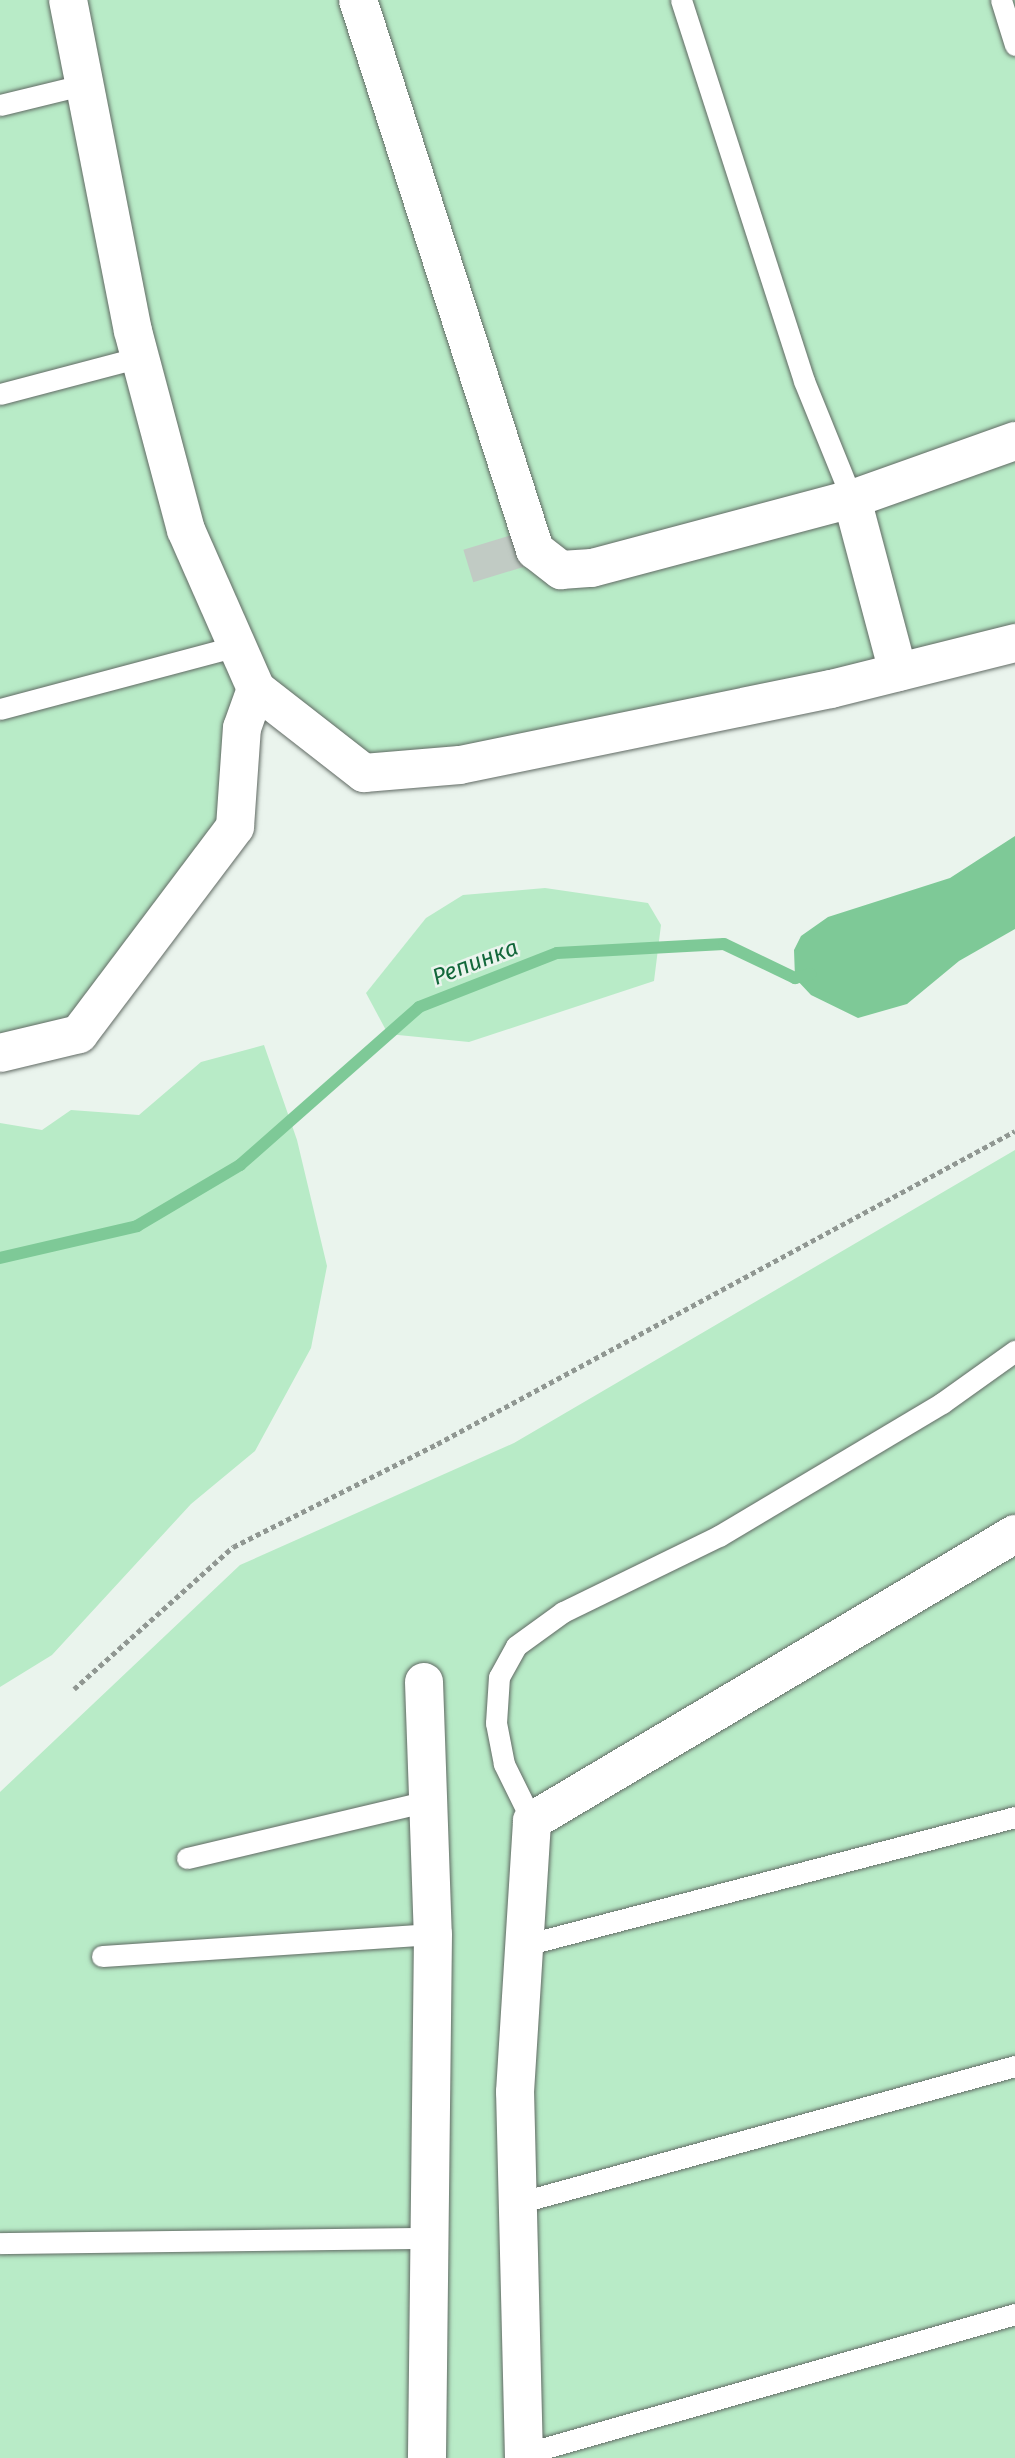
<!DOCTYPE html>
<meta charset="utf-8">
<style>
body{margin:0}
#map{position:relative;width:1015px;height:2458px;overflow:hidden;background:#eaf4ed;font-family:"Fira Sans",sans-serif}
div>[style]{position:absolute}
.green>*{inset:0;background:#b8ebc7}
.water>*{inset:0;background:#7ec997}
.stream>*{height:12px;margin:-6px;padding:0 6px;transform-origin:6px;border-radius:6px;background:#7ec997}
.building>*{inset:0;background:#c1cbc4;transform-origin:0 0}
.path>*{height:4.5px;margin-top:-2.25px;transform-origin:0;background:repeating-linear-gradient(90deg,#909792 0 5px,transparent 0 8.5px)}
.roads{filter:drop-shadow(0 0 2px #616a64) drop-shadow(0 0 2px #616a64)}
.lane>*{height:21px;margin:-10.5px;padding:0 10.5px;transform-origin:10.5px;border-radius:10.5px;background:#fff}
.street>*{height:38px;margin:-19px;padding:0 19px;transform-origin:19px;border-radius:19px;background:#fff}
span{translate:-50% -50%;white-space:nowrap;text-align:center;line-height:1.15;-webkit-text-stroke:5px #eaf4ed;paint-order:stroke}
.water-label{font-size:23px;color:#12673a;font-style:italic}
</style>
<div id="map">
<div class="green">
<i style="clip-path:polygon(0 0,1015px 0,1015px 643px,364px 773px,256px 690px,235px 827px,79px 1034px,0 1053px)"></i>
<i style="clip-path:polygon(545px 888px,648px 903px,661px 925px,654px 981px,469px 1042px,388px 1034px,366px 993px,426px 918px,463px 895px)"></i>
<i style="clip-path:polygon(264px 1045px,297px 1140px,327px 1266px,311px 1348px,255px 1451px,191px 1504px,52px 1655px,0 1687px,0 1123px,42px 1130px,71px 1110px,139px 1115px,201px 1062px)"></i>
<i style="clip-path:polygon(1015px 1150px,1015px 2458px,0 2458px,0 1792px,240px 1565px,514px 1443px)"></i>
</div>
<div class="water">
<i style="clip-path:polygon(1015px 836px,1015px 929px,959px 961px,907px 1004px,858px 1018px,811px 995px,795px 978px,794px 950px,801px 936px,828px 917px,950px 878px)"></i>
</div>
<div class="stream">
<i style="left:0;top:1258px;width:141px;rotate:-13.1deg"></i>
<i style="left:137px;top:1226px;width:120px;rotate:-30.6deg"></i>
<i style="left:240px;top:1165px;width:239px;rotate:-41.4deg"></i>
<i style="left:419px;top:1007px;width:148px;rotate:-21.4deg"></i>
<i style="left:557px;top:953px;width:167px;rotate:-3.1deg"></i>
<i style="left:724px;top:944px;width:79px;rotate:25.6deg"></i>
<i style="left:795px;top:978px;width:16px;rotate:-14deg"></i>
</div>
<div class="building">
<i style="left:515px;top:534px;width:34px;height:54px;rotate:73deg"></i>
</div>
<div class="path">
<i style="left:74px;top:1689px;width:213px;rotate:-41.8deg"></i>
<i style="left:233px;top:1547px;width:229px;rotate:-26.8deg"></i>
<i style="left:437px;top:1444px;width:657px;rotate:-28.44deg"></i>
</div>
<div class="roads">
<div class="lane">
<i style="left:681px;top:0;width:400px;rotate:72.1deg"></i>
<i style="left:804px;top:381px;width:127px;rotate:67.9deg"></i>
<i style="left:1001px;top:0;width:47px;rotate:72.7deg"></i>
<i style="left:0;top:105px;width:84px;rotate:-13.7deg"></i>
<i style="left:0;top:394px;width:145px;rotate:-14.8deg"></i>
<i style="left:0;top:709px;width:244px;rotate:-14.9deg"></i>
<i style="left:532px;top:1821px;width:64px;rotate:-116.2deg"></i>
<i style="left:504px;top:1764px;width:42px;rotate:-101deg"></i>
<i style="left:496px;top:1723px;width:46px;rotate:-86.3deg"></i>
<i style="left:499px;top:1677px;width:35px;rotate:-61deg"></i>
<i style="left:516px;top:1646px;width:58px;rotate:-35.9deg"></i>
<i style="left:563px;top:1612px;width:174px;rotate:-26deg"></i>
<i style="left:719px;top:1536px;width:260px;rotate:-30.8deg"></i>
<i style="left:942px;top:1403px;width:90px;rotate:-35.5deg"></i>
<i style="left:187px;top:1858px;width:248px;rotate:-13.3deg"></i>
<i style="left:525px;top:1945px;width:506px;rotate:-14.64deg"></i>
<i style="left:102px;top:1956px;width:332px;rotate:-3.8deg"></i>
<i style="left:518px;top:2203px;width:516px;rotate:-15.41deg"></i>
<i style="left:0;top:2243px;width:425px;rotate:-0.7deg"></i>
<i style="left:524px;top:2454px;width:511px;rotate:-15.91deg"></i>
</div>
<div class="street">
<i style="left:68px;top:0;width:337px;rotate:78.9deg"></i>
<i style="left:133px;top:331px;width:206px;rotate:75.1deg"></i>
<i style="left:186px;top:530px;width:174px;rotate:66.2deg"></i>
<i style="left:256px;top:689px;width:137px;rotate:37.9deg"></i>
<i style="left:364px;top:773px;width:96px;rotate:-4.8deg"></i>
<i style="left:460px;top:765px;width:379px;rotate:-11.6deg"></i>
<i style="left:831px;top:689px;width:190px;rotate:-14deg"></i>
<i style="left:358px;top:0;width:578px;rotate:72.16deg"></i>
<i style="left:535px;top:550px;width:33px;rotate:38deg"></i>
<i style="left:561px;top:570px;width:31px;rotate:-4deg"></i>
<i style="left:592px;top:568px;width:269px;rotate:-14.9deg"></i>
<i style="left:852px;top:499px;width:173px;rotate:-19.6deg"></i>
<i style="left:852px;top:499px;width:179px;rotate:75.1deg"></i>
<i style="left:0;top:1053px;width:81px;rotate:-13.5deg"></i>
<i style="left:79px;top:1034px;width:259px;rotate:-53deg"></i>
<i style="left:235px;top:827px;width:99px;rotate:-86deg"></i>
<i style="left:242px;top:728px;width:41px;rotate:-70.3deg"></i>
<i style="left:424px;top:1682px;width:252px;rotate:88deg"></i>
<i style="left:433px;top:1934px;width:524px;rotate:90.66deg"></i>
<i style="left:524px;top:2458px;width:366px;rotate:-91.4deg"></i>
<i style="left:515px;top:2092px;width:272px;rotate:-86.4deg"></i>
<i style="left:532px;top:1821px;width:562px;rotate:-30.72deg"></i>
</div>
</div>
<div class="water-label">
<span style="left:475px;top:962px;rotate:-21deg">Репинка</span>
</div>
</div>
